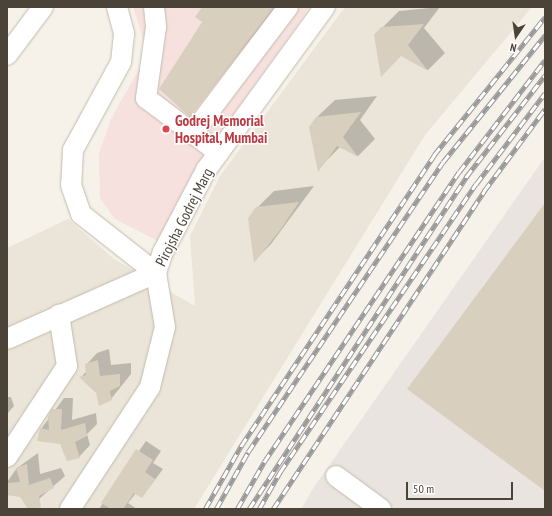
<!DOCTYPE html>
<style>
body{margin:0}
#map{position:relative;width:552px;height:516px;overflow:hidden;background:#f6f2ea;font-family:"PT Sans Narrow",sans-serif}
div>[style]{position:absolute}
.residential>*{inset:0;background:#eae5d8}
.industrial>*{inset:0;background:#e9e4df}
.medical>*{inset:0;background:#f6e1de}
.shadow>*{inset:0;background:#0003}
.building>*{inset:0;background:#d8cfbf}
.roads{filter:drop-shadow(0 0 1px #c2bbac) drop-shadow(0 0 1px #c2bbac)}
.minor>*{height:20px;margin:-10px;padding:0 10px;transform-origin:10px;border-radius:10px;background:#fff}
.rail>*{height:4.5px;margin-top:-2.25px;transform-origin:0;background:repeating-linear-gradient(90deg,#fff 0 9px,#999 0 18px);box-sizing:border-box;border-block:1px solid #999}
.dots>*{width:11px;height:11px;translate:-50% -50%;box-sizing:border-box;border:2px solid #fff;border-radius:50%}
span{translate:-50% -50%;white-space:nowrap;text-align:center;line-height:1.15;-webkit-text-stroke:3px #fff;paint-order:stroke}
.health-label{font-size:15px;color:#be3a42;font-weight:700}
.left{translate:0 -50%;text-align:left}
.street-label{font-size:15px;color:#4b4338}
.frame{position:absolute;inset:0;border:8px solid #4b4338;pointer-events:none}
.north{position:absolute;left:496px;top:16px;width:40px;height:40px;-webkit-text-stroke:3px #fff;paint-order:stroke;rotate:193deg;font-size:11px;font-weight:700;line-height:16px;text-align:center;color:#4b4338}
.north::after{content:'';display:block;margin:auto;width:14px;height:18px;background:#4b4338;clip-path:polygon(50% 0,100% 100%,50% 72%,0 100%)}
.scale{position:absolute;left:406px;top:482px;width:107px;height:18px;box-sizing:border-box;border:2px solid #4b4338;border-top:0;padding-left:5px;font-size:12px;line-height:14px;white-space:nowrap;color:#4b4338;-webkit-text-stroke:3px #fff;paint-order:stroke}
</style>
<div id="map">
<div class="residential">
<i style="clip-path:polygon(345px 7px,532px 7px,425px 135px,194px 509px,7px 509px,7px 248px,68px 219px,114px 259px,195px 306px,190px 236px,220px 176px)"></i>
</div>
<div class="industrial">
<i style="clip-path:polygon(545px 157px,545px 509px,301px 509px,314px 487px)"></i>
</div>
<div class="medical">
<i style="clip-path:polygon(133px 7px,310px 7px,217px 138px,183px 200px,168px 246px,115px 219px,100px 198px,99px 153px,111px 119px,148px 53px)"></i>
</div>
<div class="shadow">
<i style="clip-path:polygon(203px 7px,276px 7px,190px 116px,204px 22px)"></i>
<i style="clip-path:polygon(440px 7px,424px 28px,445px 53px,428px 70px,402px 55px,382px 28px,399px 11px)"></i>
<i style="clip-path:polygon(377px 96px,360px 120px,375px 139px,358px 156px,340px 147px,318px 169px,317px 117px,335px 100px)"></i>
<i style="clip-path:polygon(314px 186px,271px 244px,255px 260px,257px 208px,274px 191px)"></i>
<i style="clip-path:polygon(109px 349px,111px 365px,131px 363px,131px 374px,111px 399px,97px 392px,81px 377px,86px 372px,86px 365px,97px 353px)"></i>
<i style="clip-path:polygon(7px 397px,11px 397px,14px 406px,7px 414px)"></i>
<i style="clip-path:polygon(64px 398px,73px 398px,72px 420px,96px 413px,97px 424px,87px 434px,90px 445px,79px 457px,41px 429px)"></i>
<i style="clip-path:polygon(146px 441px,161px 451px,153px 463px,163px 469px,142px 497px,136px 493px,128px 503px,137px 509px,99px 509px)"></i>
<i style="clip-path:polygon(38px 453px,40px 474px,61px 468px,65px 476px,39px 499px,7px 494px,7px 482px,17px 468px)"></i>
</div>
<div class="building">
<i style="clip-path:polygon(202px 7px,274px 7px,190px 117px,159px 89px,202px 22px,195px 17px)"></i>
<i style="clip-path:polygon(424px 24px,408px 45px,428px 71px,401px 56px,381px 77px,374px 35px,381px 27px)"></i>
<i style="clip-path:polygon(361px 112px,343px 137px,358px 157px,337px 146px,318px 172px,309px 127px,316px 117px)"></i>
<i style="clip-path:polygon(299px 202px,281px 229px,254px 263px,248px 218px,256px 207px)"></i>
<i style="clip-path:polygon(545px 203px,545px 491px,407px 389px)"></i>
<i style="clip-path:polygon(98px 360px,100px 376px,120px 374px,120px 386px,110px 391px,112px 400px,99px 406px,96px 393px,79px 377px,86px 375px,85px 364px)"></i>
<i style="clip-path:polygon(52px 409px,62px 409px,61px 430px,85px 423px,87px 436px,75px 442px,80px 458px,67px 461px,60px 444px,37px 441px,40px 428px,49px 430px,48px 416px)"></i>
<i style="clip-path:polygon(136px 449px,153px 460px,145px 472px,155px 479px,142px 498px,134px 493px,123px 509px,111px 509px,101px 503px)"></i>
<i style="clip-path:polygon(27px 464px,29px 485px,50px 478px,54px 488px,39px 496px,41px 507px,35px 509px,28px 509px,20px 497px,7px 495px,7px 483px,20px 482px,16px 468px)"></i>
</div>
<div class="roads">
<div class="minor">
<i style="left:117px;top:7px;width:28px;rotate:75deg"></i>
<i style="left:124px;top:34px;width:28px;rotate:96deg"></i>
<i style="left:121px;top:62px;width:100px;rotate:118.6deg"></i>
<i style="left:73px;top:150px;width:35px;rotate:93deg"></i>
<i style="left:71px;top:185px;width:31px;rotate:71deg"></i>
<i style="left:81px;top:214px;width:95px;rotate:38.2deg"></i>
<i style="left:154px;top:7px;width:20px;rotate:84deg"></i>
<i style="left:156px;top:27px;width:72px;rotate:98deg"></i>
<i style="left:146px;top:98px;width:91px;rotate:37deg"></i>
<i style="left:7px;top:55px;width:60px;rotate:-53.1deg"></i>
<i style="left:192px;top:134px;width:159px;rotate:-52.9deg"></i>
<i style="left:7px;top:339px;width:163px;rotate:-23.9deg"></i>
<i style="left:7px;top:457px;width:109px;rotate:-56.6deg"></i>
<i style="left:67px;top:366px;width:52px;rotate:-98.9deg"></i>
<i style="left:336px;top:476px;width:56px;rotate:36.3deg"></i>
<i style="left:70px;top:509px;width:146px;rotate:-56.7deg"></i>
<i style="left:150px;top:387px;width:62px;rotate:-76deg"></i>
<i style="left:165px;top:327px;width:55px;rotate:-99.5deg"></i>
<i style="left:156px;top:273px;width:22px;rotate:-72deg"></i>
<i style="left:163px;top:252px;width:93px;rotate:-62.3deg"></i>
<i style="left:206px;top:170px;width:202px;rotate:-53.9deg"></i>
</div>
</div>
<div class="rail">
<i style="left:205px;top:509px;width:73px;rotate:-60.3deg"></i>
<i style="left:241px;top:446px;width:349px;rotate:-56.4deg"></i>
<i style="left:434px;top:155px;width:177px;rotate:-51.2deg"></i>
<i style="left:216px;top:509px;width:65px;rotate:-60.7deg"></i>
<i style="left:248px;top:452px;width:349px;rotate:-56.1deg"></i>
<i style="left:443px;top:162px;width:163px;rotate:-51.2deg"></i>
<i style="left:237px;top:509px;width:54px;rotate:-60.1deg"></i>
<i style="left:264px;top:462px;width:349px;rotate:-56.1deg"></i>
<i style="left:459px;top:172px;width:141px;rotate:-52.5deg"></i>
<i style="left:249px;top:509px;width:397px;rotate:-56.8deg"></i>
<i style="left:466px;top:177px;width:129px;rotate:-52.2deg"></i>
<i style="left:259px;top:509px;width:43px;rotate:-60.4deg"></i>
<i style="left:280px;top:472px;width:348px;rotate:-55.8deg"></i>
<i style="left:476px;top:184px;width:114px;rotate:-52.8deg"></i>
<i style="left:273px;top:509px;width:382px;rotate:-56.4deg"></i>
<i style="left:484px;top:191px;width:102px;rotate:-53.4deg"></i>
</div>
<div class="dots">
<i style="left:166px;top:129px;background:#e0444e"></i>
</div>
<div class="health-label">
<span class="left" style="left:175px;top:129px">Godrej Memorial<br>Hospital, Mumbai</span>
</div>
<div class="street-label">
<span style="left:184px;top:217px;rotate:-63deg">Pirojsha Godrej Marg</span>
</div>
<div class="frame"></div>
<div class="north">N</div>
<div class="scale">50 m</div>
</div>
